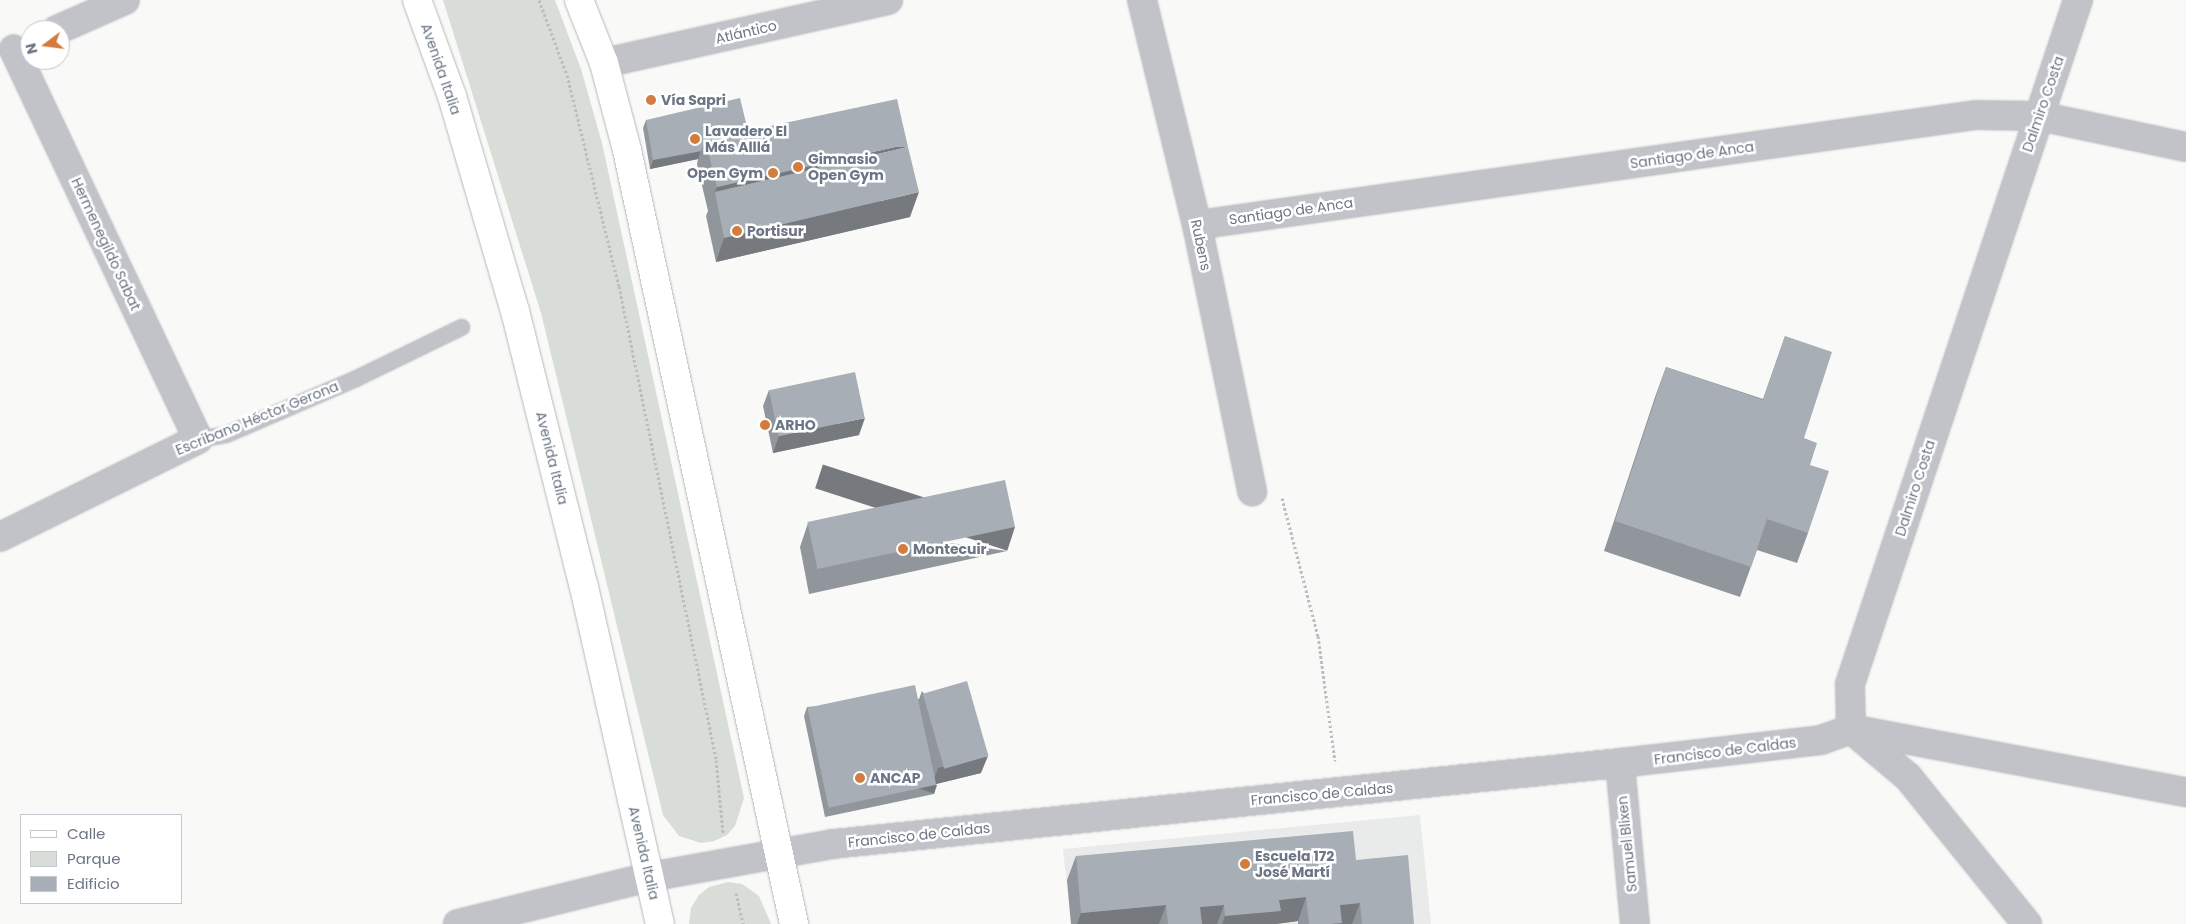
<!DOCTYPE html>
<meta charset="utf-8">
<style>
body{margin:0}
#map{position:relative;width:2186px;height:924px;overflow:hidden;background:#f9f9f7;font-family:Poppins,sans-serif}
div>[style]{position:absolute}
.built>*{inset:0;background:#e9eaea}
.green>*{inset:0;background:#d8ddd7}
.path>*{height:3px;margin-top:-1.5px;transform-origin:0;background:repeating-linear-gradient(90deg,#bbbdc0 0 2.5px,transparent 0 5px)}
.roads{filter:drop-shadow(0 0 1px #b4b8bc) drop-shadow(0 0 1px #b4b8bc)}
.service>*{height:15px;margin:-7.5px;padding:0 7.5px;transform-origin:7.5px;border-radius:7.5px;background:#c1c3c8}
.minor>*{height:28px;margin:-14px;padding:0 14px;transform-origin:14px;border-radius:14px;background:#c1c3c8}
.primary>*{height:28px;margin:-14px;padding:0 14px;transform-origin:14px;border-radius:14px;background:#fff}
.wall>*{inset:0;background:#90969c}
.shaded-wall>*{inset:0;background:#767a7f;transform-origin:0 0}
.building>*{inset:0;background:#a8aeb5;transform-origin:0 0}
.dots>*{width:14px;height:14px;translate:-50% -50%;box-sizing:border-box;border:2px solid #fff;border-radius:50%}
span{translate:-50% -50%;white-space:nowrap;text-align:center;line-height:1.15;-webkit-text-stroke:5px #fff;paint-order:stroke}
.street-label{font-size:14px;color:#6b7585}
.poi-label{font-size:14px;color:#6b7585;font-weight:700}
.left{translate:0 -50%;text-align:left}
.right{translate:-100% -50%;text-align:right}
.legend{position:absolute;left:20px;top:814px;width:162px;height:90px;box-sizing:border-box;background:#fff;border:1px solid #c4c8ce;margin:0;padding:6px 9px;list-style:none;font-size:15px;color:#6b7585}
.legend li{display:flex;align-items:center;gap:10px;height:25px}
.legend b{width:25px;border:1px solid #c4c8ce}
.north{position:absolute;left:20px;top:20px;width:50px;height:50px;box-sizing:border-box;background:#fff;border:1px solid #c4c8ce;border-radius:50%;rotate:255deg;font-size:14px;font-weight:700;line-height:20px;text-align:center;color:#6b7585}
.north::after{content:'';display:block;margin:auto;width:18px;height:22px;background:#d27c3e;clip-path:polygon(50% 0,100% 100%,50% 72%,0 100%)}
</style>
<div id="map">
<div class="built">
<i style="clip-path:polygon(1420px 815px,1431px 924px,1071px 924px,1063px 849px)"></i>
</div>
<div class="green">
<i style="clip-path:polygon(443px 0,555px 0,581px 69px,602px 143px,744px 798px,735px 826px,727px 835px,714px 841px,701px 843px,679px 836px,663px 815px,541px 313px)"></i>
<i style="clip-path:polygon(728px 882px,742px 884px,759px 896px,771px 924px,689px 924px,691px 908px,699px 895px,709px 887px)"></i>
</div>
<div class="path">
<i style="left:539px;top:0;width:80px;rotate:69.5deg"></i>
<i style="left:567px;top:75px;width:217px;rotate:76.2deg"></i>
<i style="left:619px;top:286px;width:484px;rotate:78.4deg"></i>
<i style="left:716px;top:760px;width:73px;rotate:84.5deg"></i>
<i style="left:1282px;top:498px;width:143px;rotate:75.4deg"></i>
<i style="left:1318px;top:636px;width:126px;rotate:82.3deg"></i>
<i style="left:736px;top:893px;width:32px;rotate:77deg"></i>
</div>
<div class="roads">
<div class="service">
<i style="left:198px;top:439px;width:28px;rotate:-10deg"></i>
<i style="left:226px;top:434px;width:142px;rotate:-23.3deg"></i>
<i style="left:356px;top:378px;width:117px;rotate:-25.9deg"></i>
</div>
<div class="minor">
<i style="left:1142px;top:0;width:232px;rotate:76.3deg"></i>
<i style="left:1197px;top:225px;width:272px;rotate:78.3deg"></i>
<i style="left:57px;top:30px;width:74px;rotate:-23.8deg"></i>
<i style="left:604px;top:63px;width:291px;rotate:-12.5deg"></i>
<i style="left:1197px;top:225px;width:787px;rotate:-8.04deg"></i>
<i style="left:1976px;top:115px;width:63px;rotate:0.9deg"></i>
<i style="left:2039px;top:116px;width:150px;rotate:11.9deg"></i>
<i style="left:0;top:537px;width:221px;rotate:-26.3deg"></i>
<i style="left:198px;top:439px;width:431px;rotate:-115.3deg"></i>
<i style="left:1620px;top:763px;width:162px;rotate:84.7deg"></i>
<i style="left:458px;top:924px;width:197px;rotate:-13.8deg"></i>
<i style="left:649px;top:877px;width:187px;rotate:-10.2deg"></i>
<i style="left:833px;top:844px;width:791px;rotate:-5.88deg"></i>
<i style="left:1620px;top:763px;width:202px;rotate:-6.5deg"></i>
<i style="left:1821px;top:740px;width:32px;rotate:-20deg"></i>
<i style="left:1851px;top:729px;width:341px;rotate:10.7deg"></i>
<i style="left:2027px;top:924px;width:189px;rotate:-129deg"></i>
<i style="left:1908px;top:777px;width:75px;rotate:-139.9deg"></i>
<i style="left:1851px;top:729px;width:45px;rotate:-91.3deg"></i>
<i style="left:1850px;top:684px;width:721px;rotate:-71.57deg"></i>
</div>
<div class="primary">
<i style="left:417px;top:0;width:102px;rotate:70deg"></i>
<i style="left:452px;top:96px;width:224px;rotate:73.7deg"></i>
<i style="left:515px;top:311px;width:284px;rotate:76deg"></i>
<i style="left:584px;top:587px;width:345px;rotate:77.3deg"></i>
<i style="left:579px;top:0;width:68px;rotate:68.4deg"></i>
<i style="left:604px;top:63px;width:90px;rotate:75.2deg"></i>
<i style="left:627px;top:150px;width:792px;rotate:77.82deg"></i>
</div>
</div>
<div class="wall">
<i style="clip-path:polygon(646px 120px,748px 131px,910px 217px,716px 262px,706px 216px,708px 211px,697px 164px,698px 159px,650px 169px,643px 128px)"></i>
<i style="clip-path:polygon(1785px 336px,1804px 438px,1810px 465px,1808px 533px,1797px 563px,1757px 550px,1740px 597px,1604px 551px,1655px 397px,1666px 367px,1763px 399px)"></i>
<i style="clip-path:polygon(769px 390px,859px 435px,773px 453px,763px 406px)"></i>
<i style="clip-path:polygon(808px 523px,1007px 551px,809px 594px,800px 547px)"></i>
<i style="clip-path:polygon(922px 691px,981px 773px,936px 784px,934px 794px,825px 817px,804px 716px,807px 707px,919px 699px)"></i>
<i style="clip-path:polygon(1076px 856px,1356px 860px,1414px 924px,1298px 924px,1298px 921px,1276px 924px,1071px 924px,1067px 880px)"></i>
</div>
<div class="shaded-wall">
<i style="clip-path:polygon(895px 147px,908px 147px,715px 192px,708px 211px,717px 187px)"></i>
<i style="clip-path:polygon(701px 151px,698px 159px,650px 169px,653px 160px)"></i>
<i style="clip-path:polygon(919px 192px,910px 217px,716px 262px,724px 238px)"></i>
<i style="clip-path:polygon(865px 418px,859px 435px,773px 453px,779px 436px)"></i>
<i style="left:1015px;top:527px;width:25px;height:202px;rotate:108deg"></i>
<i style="clip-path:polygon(988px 756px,981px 773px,932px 785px,938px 768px)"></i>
<i style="left:937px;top:785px;width:9px;height:111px;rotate:108deg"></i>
<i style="clip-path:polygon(1306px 897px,1298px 921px,1276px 924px,1222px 924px,1225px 916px,1279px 900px)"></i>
<i style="clip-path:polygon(1360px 903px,1352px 924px,1331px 924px,1340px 905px)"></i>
<i style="clip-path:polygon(1166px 905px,1159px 924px,1077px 924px,1081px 913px)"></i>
<i style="clip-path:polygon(1224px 905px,1217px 924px,1194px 924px,1200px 907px)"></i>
</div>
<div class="building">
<i style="clip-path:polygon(740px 98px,748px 131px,705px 140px,701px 151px,653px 160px,646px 120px)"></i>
<i style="clip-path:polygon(897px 99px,908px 147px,919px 192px,724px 238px,715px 192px,908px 147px,895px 147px,717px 187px,705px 140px)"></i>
<i style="clip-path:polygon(1785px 336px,1832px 352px,1804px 438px,1817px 443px,1810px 465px,1829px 471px,1808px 533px,1767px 519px,1751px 567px,1615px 521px,1666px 367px,1763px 400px)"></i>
<i style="left:855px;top:372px;width:47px;height:88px;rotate:78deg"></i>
<i style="left:1005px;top:480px;width:48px;height:202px;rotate:78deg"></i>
<i style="left:967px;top:681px;width:78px;height:46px;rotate:74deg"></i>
<i style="left:915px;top:685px;width:102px;height:110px;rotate:78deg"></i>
<i style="clip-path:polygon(1353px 831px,1356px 860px,1408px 855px,1414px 924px,1362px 924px,1360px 903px,1340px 905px,1342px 923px,1331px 924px,1309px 924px,1306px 897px,1279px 900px,1281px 911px,1225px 916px,1224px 905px,1200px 907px,1202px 924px,1168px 924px,1166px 905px,1081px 913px,1076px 856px)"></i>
</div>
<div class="dots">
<i style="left:651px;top:100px;background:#d27c3e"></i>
<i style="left:695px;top:139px;background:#d27c3e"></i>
<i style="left:798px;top:167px;background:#d27c3e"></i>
<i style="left:773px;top:173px;background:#d27c3e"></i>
<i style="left:737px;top:231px;background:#d27c3e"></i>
<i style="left:765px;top:425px;background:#d27c3e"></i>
<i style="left:903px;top:549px;background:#d27c3e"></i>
<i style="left:860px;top:778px;background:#d27c3e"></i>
<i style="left:1245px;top:864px;background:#d27c3e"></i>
</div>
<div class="street-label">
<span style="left:746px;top:32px;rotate:-13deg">Atlántico</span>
<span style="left:441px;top:69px;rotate:71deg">Avenida Italia</span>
<span style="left:2043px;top:104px;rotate:-71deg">Dalmiro Costa</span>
<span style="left:1692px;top:155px;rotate:-8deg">Santiago de Anca</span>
<span style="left:1291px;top:211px;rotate:-8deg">Santiago de Anca</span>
<span style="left:106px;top:244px;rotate:65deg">Hermenegildo Sabat</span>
<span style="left:1201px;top:245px;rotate:78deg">Rubens</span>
<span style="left:257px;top:418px;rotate:-22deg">Escribano Héctor Gerona</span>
<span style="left:552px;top:458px;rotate:76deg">Avenida Italia</span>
<span style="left:1915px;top:488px;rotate:-72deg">Dalmiro Costa</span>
<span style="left:1725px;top:751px;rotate:-7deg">Francisco de Caldas</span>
<span style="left:1322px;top:794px;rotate:-5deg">Francisco de Caldas</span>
<span style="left:919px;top:835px;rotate:-6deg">Francisco de Caldas</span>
<span style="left:1627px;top:844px;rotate:-96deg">Samuel Blixen</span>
<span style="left:644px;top:853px;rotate:77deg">Avenida Italia</span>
</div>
<div class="poi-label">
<span class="left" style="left:661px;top:100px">Vía Sapri</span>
<span class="left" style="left:705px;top:139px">Lavadero El<br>Más Alllá</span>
<span class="left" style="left:808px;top:167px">Gimnasio<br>Open Gym</span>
<span class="right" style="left:763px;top:173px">Open Gym</span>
<span class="left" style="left:747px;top:231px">Portisur</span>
<span class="left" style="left:775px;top:425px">ARHO</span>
<span class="left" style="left:913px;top:549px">Montecuir</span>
<span class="left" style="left:870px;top:778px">ANCAP</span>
<span class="left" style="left:1255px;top:864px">Escuela 172<br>José Martí</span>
</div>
<ul class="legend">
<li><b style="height:6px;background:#fff"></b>Calle</li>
<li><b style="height:14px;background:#d8ddd7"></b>Parque</li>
<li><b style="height:14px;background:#a8aeb5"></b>Edificio</li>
</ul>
<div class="north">N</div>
</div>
